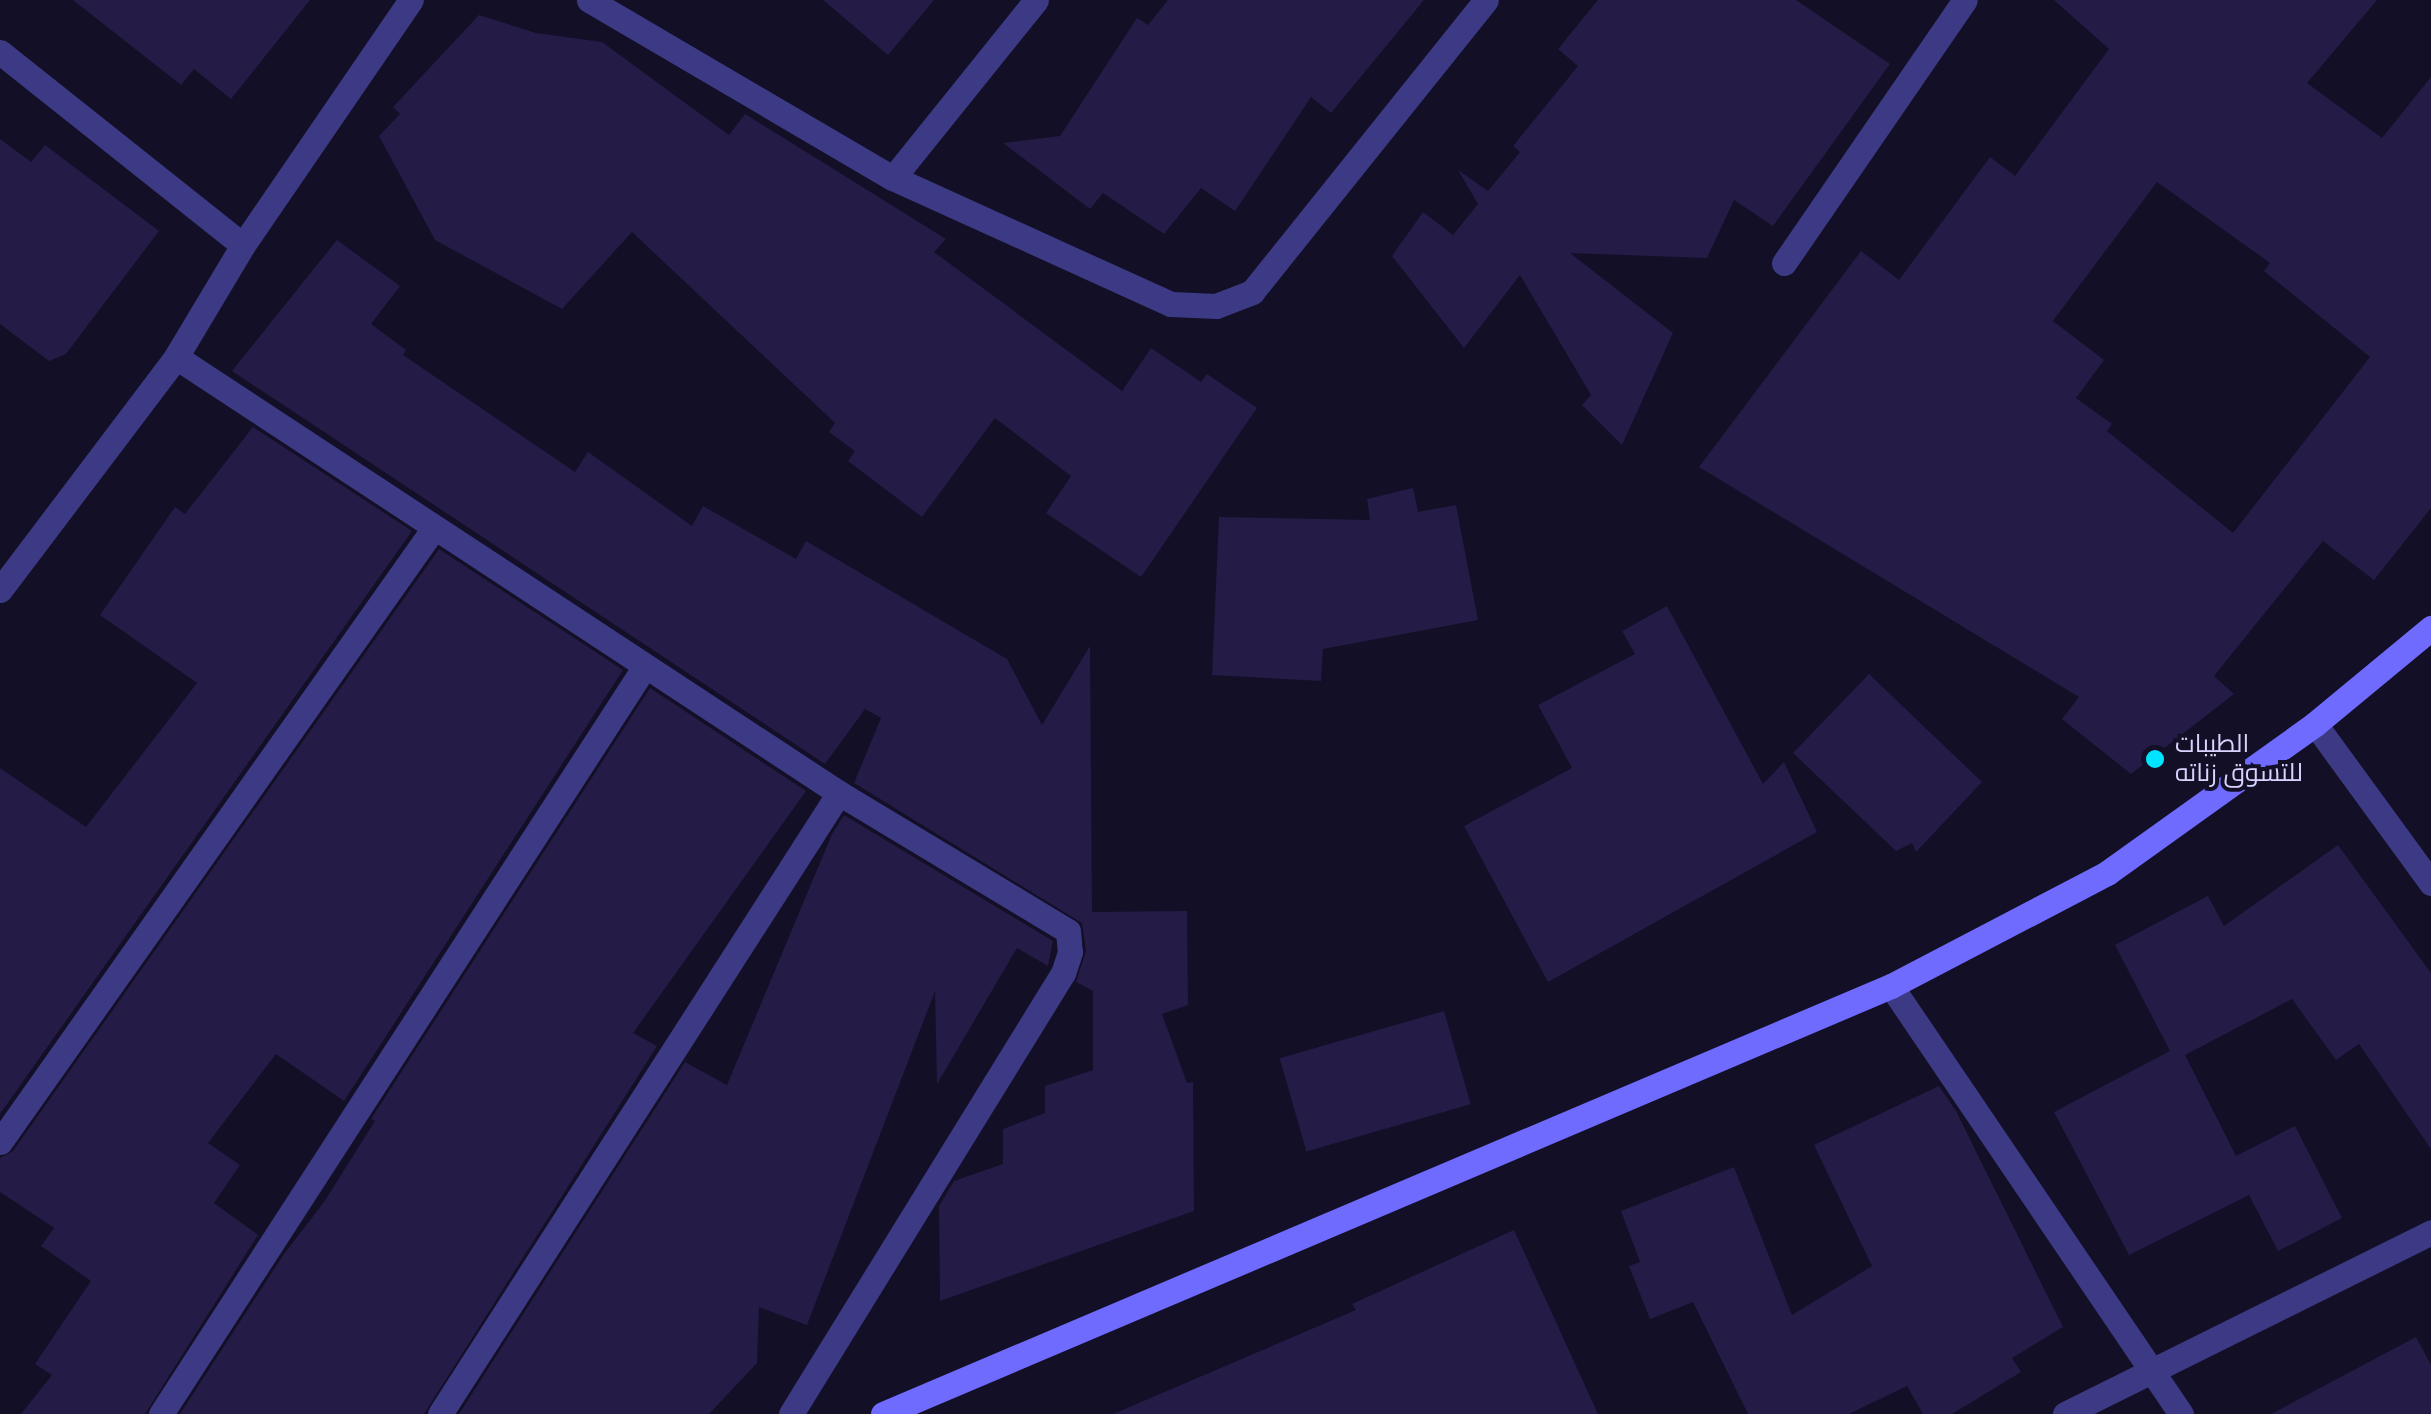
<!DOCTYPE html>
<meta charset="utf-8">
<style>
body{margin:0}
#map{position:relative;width:2431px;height:1414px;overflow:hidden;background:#130f26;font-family:"DM Sans",Cairo,sans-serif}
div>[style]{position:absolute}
.building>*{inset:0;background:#241b47;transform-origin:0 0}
.street>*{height:25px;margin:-12.5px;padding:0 12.5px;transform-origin:12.5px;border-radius:12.5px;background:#3d3a85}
.secondary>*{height:25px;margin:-12.5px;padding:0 12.5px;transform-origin:12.5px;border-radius:12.5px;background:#6f6bff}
.dots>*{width:28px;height:28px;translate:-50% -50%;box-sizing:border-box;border:5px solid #130f26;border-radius:50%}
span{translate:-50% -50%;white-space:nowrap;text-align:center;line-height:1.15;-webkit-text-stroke:8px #130f26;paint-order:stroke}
.poi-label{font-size:25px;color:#d9d4ff}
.left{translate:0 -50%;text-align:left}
</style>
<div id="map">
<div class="building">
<i style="clip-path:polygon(73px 0,310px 0,231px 99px,194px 69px,181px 85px)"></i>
<i style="clip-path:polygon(823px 0,934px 0,888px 55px)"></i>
<i style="clip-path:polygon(1168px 0,1424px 0,1331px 113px,1311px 97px,1235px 211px,1201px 188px,1164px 234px,1103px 193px,1090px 209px,1003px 143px,1060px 136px,1137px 18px,1148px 25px)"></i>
<i style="clip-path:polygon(1598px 0,1796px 0,1890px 64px,1773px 226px,1734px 200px,1707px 258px,1570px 253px,1673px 333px,1622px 445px,1582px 405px,1591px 395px,1520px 275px,1464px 348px,1392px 256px,1423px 212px,1453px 235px,1478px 204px,1458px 170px,1488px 191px,1520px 152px,1513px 146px,1578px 66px,1558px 49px)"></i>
<i style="clip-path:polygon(evenodd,2054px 0,2377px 0,2307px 83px,2382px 138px,2431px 77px,2431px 508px,2374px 580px,2323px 541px,2214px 676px,2234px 694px,2131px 774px,2062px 719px,2079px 697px,1699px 467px,1861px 251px,1899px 280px,1990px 157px,2015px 176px,2109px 49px,2054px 0,2157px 182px,2270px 263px,2264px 271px,2370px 357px,2233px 533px,2107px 431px,2112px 424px,2076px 398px,2104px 360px,2053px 321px,2157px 182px)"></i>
<i style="clip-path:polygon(479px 15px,536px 33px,602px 42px,729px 135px,745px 114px,946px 239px,934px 252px,1122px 391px,1151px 348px,1201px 382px,1207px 374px,1257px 408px,1141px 577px,1046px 513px,1071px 476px,995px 418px,922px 517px,848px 461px,855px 451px,829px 432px,835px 423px,632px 232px,562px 309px,435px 240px,379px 136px,400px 114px,393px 107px)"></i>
<i style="clip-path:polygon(0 139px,31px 162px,45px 145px,159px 231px,66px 354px,49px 361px,0 324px)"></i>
<i style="clip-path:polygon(337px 240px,400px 286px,371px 324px,406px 350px,403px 355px,575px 472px,588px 452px,692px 526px,703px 506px,796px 559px,806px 541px,1007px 659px,1042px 725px,1090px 646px,1092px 912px,1187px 911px,1188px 1005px,1162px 1014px,1187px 1083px,1193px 1082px,1194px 1211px,940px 1301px,939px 1206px,954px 1181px,1003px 1164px,1003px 1129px,1045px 1113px,1045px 1086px,1093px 1070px,1093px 991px,1076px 982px,1086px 951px,1082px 923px,854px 783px,881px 718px,865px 709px,825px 764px,232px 371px)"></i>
<i style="clip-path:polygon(253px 427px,412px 531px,0 1114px,0 768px,86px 827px,197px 683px,100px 615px,175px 507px,185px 514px)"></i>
<i style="clip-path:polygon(1413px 488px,1418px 512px,1456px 505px,1478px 620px,1323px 649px,1321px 681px,1212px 675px,1219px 517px,1370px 520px,1367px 499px)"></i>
<i style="clip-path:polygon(439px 549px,623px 670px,344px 1101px,276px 1054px,208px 1143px,240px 1165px,214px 1203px,258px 1235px,145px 1414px,21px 1414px,52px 1375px,35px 1364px,91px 1281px,41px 1246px,54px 1228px,0 1192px,0 1158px,13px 1151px)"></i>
<i style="clip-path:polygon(1667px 606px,1763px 784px,1784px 762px,1817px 832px,1548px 982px,1464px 826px,1572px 768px,1538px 705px,1635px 654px,1622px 631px)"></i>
<i style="clip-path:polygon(1869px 674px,1982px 782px,1916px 852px,1912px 843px,1896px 851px,1793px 753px)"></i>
<i style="clip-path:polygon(650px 688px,806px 791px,633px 1033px,657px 1046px,424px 1414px,180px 1414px,284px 1254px,324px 1202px,375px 1121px,371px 1119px)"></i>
<i style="clip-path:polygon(844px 815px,1053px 941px,1048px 966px,1017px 948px,937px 1084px,935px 991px,807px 1325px,759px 1307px,757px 1363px,709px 1414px,459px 1414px,685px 1062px,727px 1085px,832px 834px)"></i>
<i style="clip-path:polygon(2338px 845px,2431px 973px,2431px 1149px,2359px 1044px,2336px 1060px,2292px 999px,2185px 1055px,2236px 1156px,2295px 1126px,2342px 1218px,2278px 1251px,2249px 1195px,2129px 1255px,2054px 1112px,2170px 1051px,2115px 945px,2208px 896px,2224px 926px)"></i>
<i style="left:1444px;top:1011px;width:97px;height:171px;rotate:74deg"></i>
<i style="clip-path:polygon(1939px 1086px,1956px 1111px,2063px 1327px,2012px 1358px,2021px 1372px,1952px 1414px,1923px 1414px,1907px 1386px,1849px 1414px,1748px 1414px,1693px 1302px,1650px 1319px,1629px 1266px,1640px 1262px,1621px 1211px,1734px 1167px,1792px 1315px,1872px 1266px,1814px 1145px)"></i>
<i style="clip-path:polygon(1514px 1230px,1598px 1414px,1113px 1414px,1356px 1310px,1352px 1304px)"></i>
<i style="clip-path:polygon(2416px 1337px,2431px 1365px,2431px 1414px,2271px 1414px)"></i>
</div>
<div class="street">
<i style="left:589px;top:0;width:352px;rotate:30.4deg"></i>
<i style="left:893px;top:178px;width:305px;rotate:24.4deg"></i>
<i style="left:1171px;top:304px;width:45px;rotate:2.5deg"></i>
<i style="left:1216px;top:306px;width:39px;rotate:-21deg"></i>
<i style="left:1252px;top:292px;width:374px;rotate:-51.3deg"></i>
<i style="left:0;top:52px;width:310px;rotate:38.5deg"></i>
<i style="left:893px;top:178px;width:228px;rotate:-51.2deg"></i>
<i style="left:1784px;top:263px;width:319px;rotate:-55.5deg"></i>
<i style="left:176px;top:357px;width:794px;rotate:33.33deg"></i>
<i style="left:839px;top:793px;width:267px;rotate:31.1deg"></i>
<i style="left:1068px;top:931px;width:21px;rotate:85deg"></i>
<i style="left:1070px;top:952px;width:22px;rotate:108deg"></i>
<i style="left:1063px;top:973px;width:518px;rotate:121.67deg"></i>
<i style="left:0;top:590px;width:292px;rotate:-52.9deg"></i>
<i style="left:176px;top:357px;width:131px;rotate:-59.1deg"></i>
<i style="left:243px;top:245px;width:297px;rotate:-55.6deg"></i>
<i style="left:2315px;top:724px;width:197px;rotate:53.9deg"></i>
<i style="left:1891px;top:986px;width:517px;rotate:55.88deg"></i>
<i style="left:0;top:1142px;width:752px;rotate:-54.75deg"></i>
<i style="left:161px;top:1414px;width:891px;rotate:-57.09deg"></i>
<i style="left:440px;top:1414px;width:738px;rotate:-57.28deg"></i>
<i style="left:2065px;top:1414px;width:409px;rotate:-26.4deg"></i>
</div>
<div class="secondary">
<i style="left:883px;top:1414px;width:1095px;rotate:-23.01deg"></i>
<i style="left:1891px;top:986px;width:244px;rotate:-27.6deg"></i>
<i style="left:2107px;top:873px;width:256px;rotate:-35.6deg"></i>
<i style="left:2315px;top:724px;width:151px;rotate:-39.6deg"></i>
</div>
<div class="dots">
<i style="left:2155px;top:759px;background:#00e5ff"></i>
</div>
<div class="poi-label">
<span class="left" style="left:2175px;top:759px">الطيبات<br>للتسوق زناته</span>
</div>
</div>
